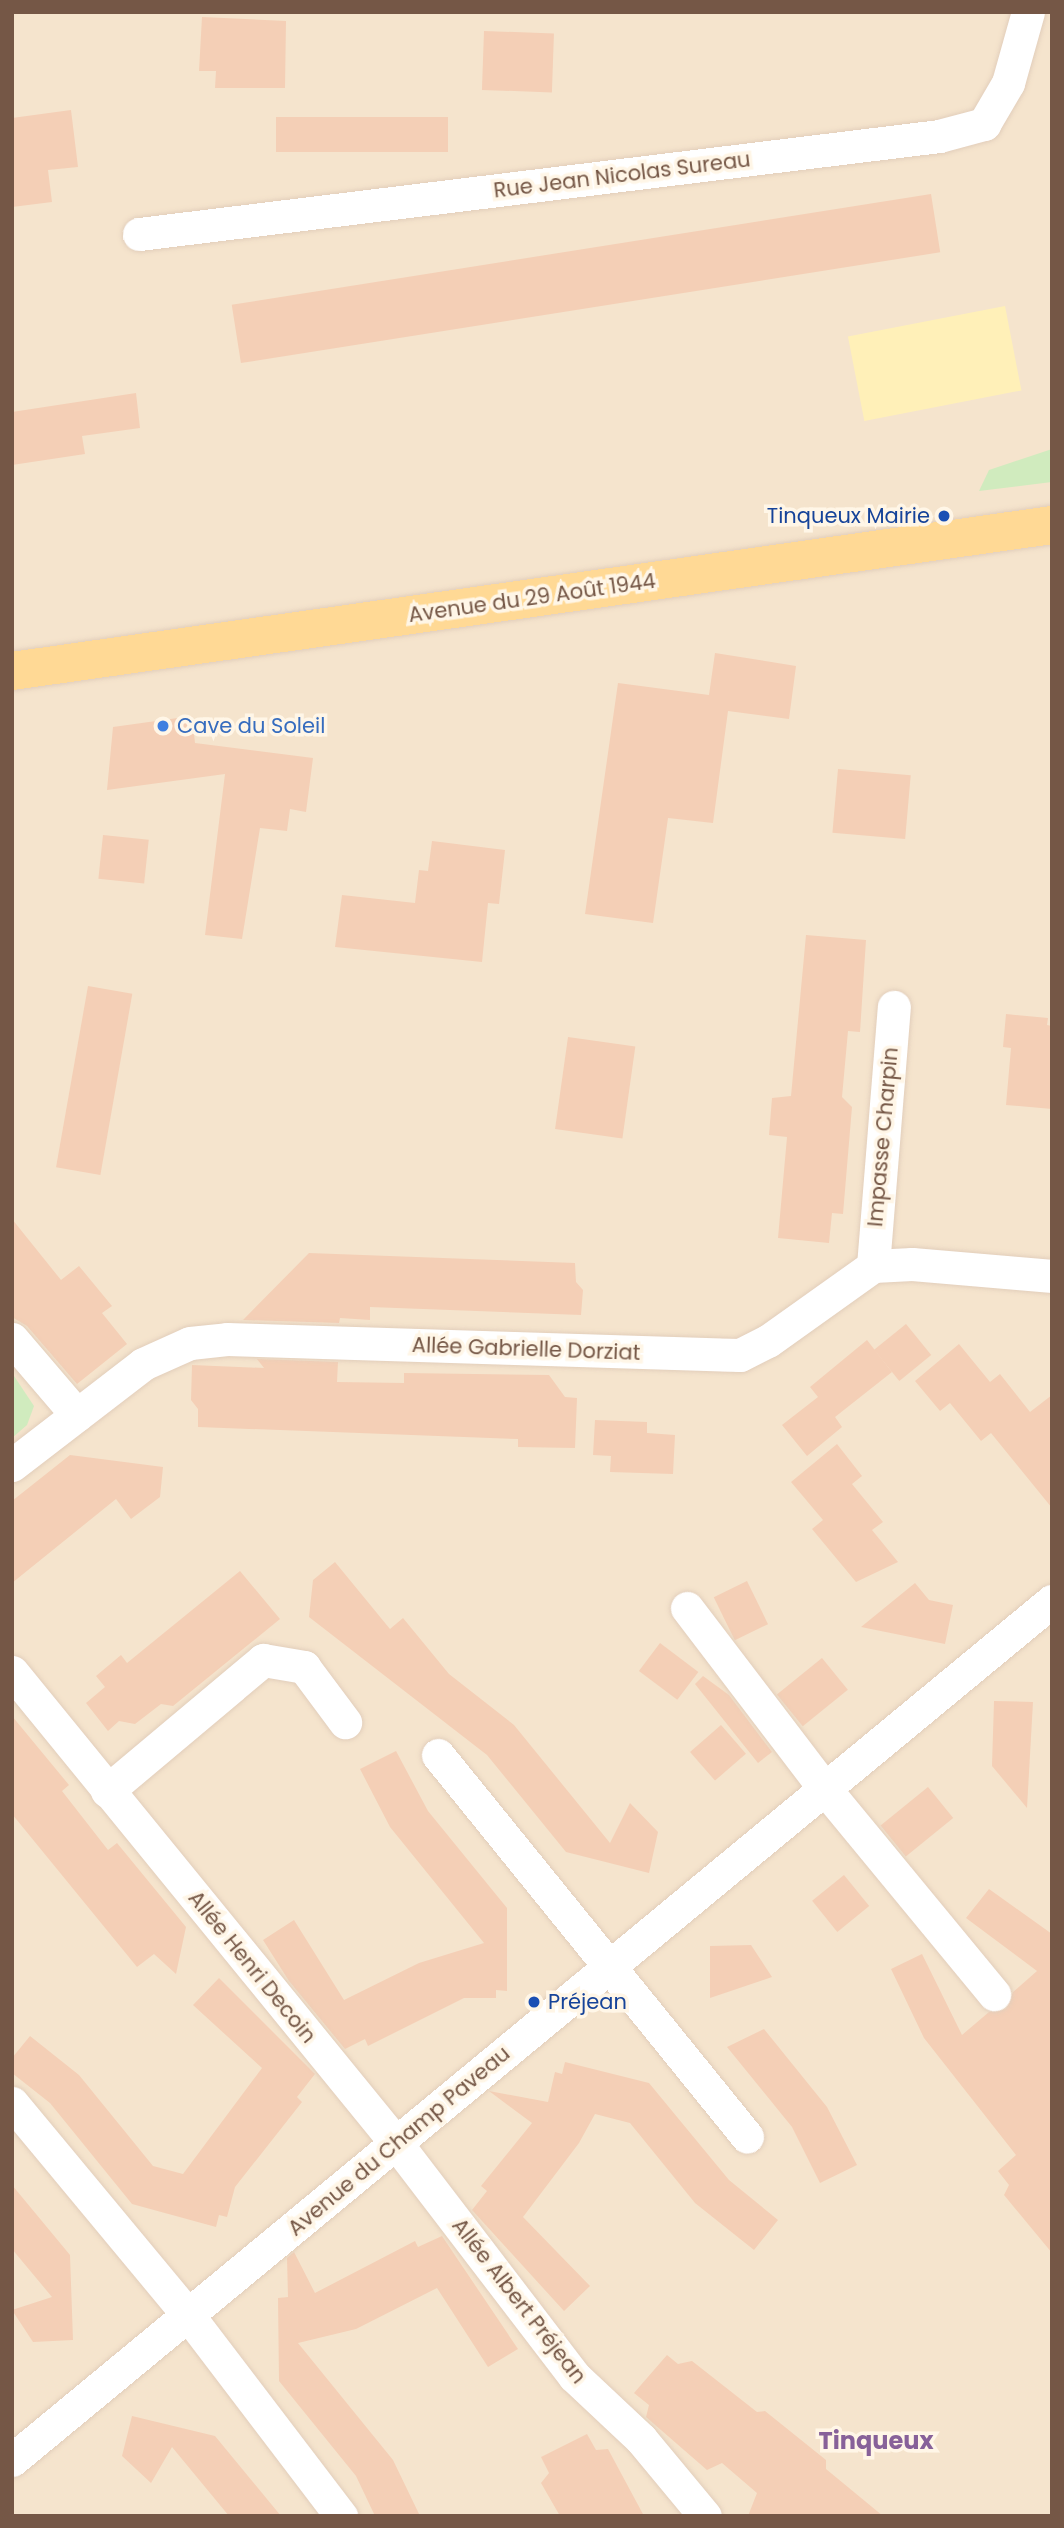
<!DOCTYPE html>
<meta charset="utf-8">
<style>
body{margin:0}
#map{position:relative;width:1064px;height:2528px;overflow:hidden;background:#fdf2df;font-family:Poppins,sans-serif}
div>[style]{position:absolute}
.residential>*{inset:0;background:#f5e4cd;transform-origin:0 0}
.green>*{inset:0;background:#d0ebbe}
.sand>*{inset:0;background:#fff0b8;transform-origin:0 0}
.building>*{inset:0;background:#f4cfb6;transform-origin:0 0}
.roads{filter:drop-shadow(0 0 2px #e2cebb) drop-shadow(0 0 2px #e2cebb)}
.minor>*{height:33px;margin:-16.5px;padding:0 16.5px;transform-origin:16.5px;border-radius:16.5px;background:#fff}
.primary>*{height:38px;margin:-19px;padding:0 19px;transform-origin:19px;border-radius:19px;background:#ffd995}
.dots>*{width:19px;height:19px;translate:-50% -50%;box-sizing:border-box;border:4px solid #fff6e7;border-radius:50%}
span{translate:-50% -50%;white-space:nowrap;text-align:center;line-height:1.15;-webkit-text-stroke:7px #fff6e7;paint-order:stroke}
.street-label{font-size:21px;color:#755746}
.transit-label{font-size:21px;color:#164399}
.right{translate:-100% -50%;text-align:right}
.left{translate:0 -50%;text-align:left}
.shop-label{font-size:21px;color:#366cbe}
.quarter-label{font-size:24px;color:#876199;font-weight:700}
.frame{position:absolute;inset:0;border:14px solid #755746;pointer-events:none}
</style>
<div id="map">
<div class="residential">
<i style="left:12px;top:12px;width:1040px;height:2504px"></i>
</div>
<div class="green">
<i style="clip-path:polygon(1052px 449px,1052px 482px,979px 491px,989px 470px)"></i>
<i style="clip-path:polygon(12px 1373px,34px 1406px,27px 1425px,12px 1438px)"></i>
</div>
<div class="sand">
<i style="left:1005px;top:306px;width:86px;height:160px;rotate:79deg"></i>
</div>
<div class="building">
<i style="clip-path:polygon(202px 17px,286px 21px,285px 88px,215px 88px,216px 71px,199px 71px)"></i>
<i style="left:484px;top:31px;width:70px;height:59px;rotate:2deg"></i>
<i style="clip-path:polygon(71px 110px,78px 167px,48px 170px,52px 202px,12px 207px,12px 118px)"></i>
<i style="left:276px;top:117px;width:172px;height:35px"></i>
<i style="left:931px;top:194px;width:59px;height:708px;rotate:81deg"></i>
<i style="clip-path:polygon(136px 393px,140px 428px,82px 436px,85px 454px,12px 465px,12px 412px)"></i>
<i style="clip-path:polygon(715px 653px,796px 666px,789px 719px,728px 711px,713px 823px,668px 818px,653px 923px,585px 914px,618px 683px,709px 695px)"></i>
<i style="clip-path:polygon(192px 716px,195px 743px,313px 758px,306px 812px,290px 809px,287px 831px,260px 828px,242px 939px,205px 935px,225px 774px,107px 790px,113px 727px)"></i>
<i style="left:838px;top:769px;width:73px;height:64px;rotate:5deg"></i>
<i style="left:103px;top:835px;width:46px;height:44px;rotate:6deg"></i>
<i style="clip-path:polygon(432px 841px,505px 850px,499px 904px,488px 903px,482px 962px,335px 947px,342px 895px,415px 903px,419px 870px,428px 871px)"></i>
<i style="clip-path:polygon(806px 935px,866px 940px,860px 1032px,848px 1031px,842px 1097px,852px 1107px,843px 1214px,832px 1213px,829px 1243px,778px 1238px,787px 1137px,769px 1135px,772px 1098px,791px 1096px)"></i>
<i style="left:88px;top:986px;width:45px;height:184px;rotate:10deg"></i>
<i style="clip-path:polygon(1006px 1014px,1048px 1018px,1047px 1025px,1052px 1026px,1052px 1109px,1006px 1105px,1011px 1048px,1003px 1047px)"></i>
<i style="left:568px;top:1037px;width:68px;height:93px;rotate:8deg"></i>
<i style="clip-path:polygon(12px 1219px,61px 1280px,79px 1266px,112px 1306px,102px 1313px,127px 1344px,77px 1384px,27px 1326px,12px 1317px)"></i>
<i style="clip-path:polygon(309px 1253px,575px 1263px,576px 1282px,583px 1290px,581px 1315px,370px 1307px,370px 1320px,340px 1318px,339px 1323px,243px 1320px)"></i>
<i style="left:906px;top:1324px;width:40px;height:41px;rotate:51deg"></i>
<i style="clip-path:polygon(867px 1340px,892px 1372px,835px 1417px,842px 1427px,807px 1456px,782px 1425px,818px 1397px,810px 1387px)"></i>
<i style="clip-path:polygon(959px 1344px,990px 1382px,1000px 1374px,1030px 1412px,1052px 1395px,1052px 1508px,991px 1433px,981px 1441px,950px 1403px,940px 1411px,915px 1381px)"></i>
<i style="clip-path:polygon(257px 1359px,338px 1362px,337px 1382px,404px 1383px,404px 1373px,549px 1375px,565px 1397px,577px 1398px,575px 1448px,518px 1447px,518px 1439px,198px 1427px,198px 1409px,191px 1400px,192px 1365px,264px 1368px)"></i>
<i style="clip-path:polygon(595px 1420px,647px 1422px,647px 1433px,675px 1435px,673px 1474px,610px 1472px,611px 1456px,593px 1455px)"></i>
<i style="clip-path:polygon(837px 1444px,862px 1476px,852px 1484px,883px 1522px,872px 1530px,898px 1562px,856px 1582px,812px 1529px,823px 1520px,791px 1482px)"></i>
<i style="clip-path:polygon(70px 1455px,163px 1467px,160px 1497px,131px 1519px,116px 1499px,12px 1583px,12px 1501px)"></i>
<i style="clip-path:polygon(335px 1562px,390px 1629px,403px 1618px,449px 1674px,514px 1725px,610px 1843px,630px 1803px,658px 1832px,649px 1873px,566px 1852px,487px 1755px,309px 1617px,313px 1580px)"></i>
<i style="clip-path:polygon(240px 1571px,280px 1619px,173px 1706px,161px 1704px,135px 1724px,119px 1721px,108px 1731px,86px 1703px,105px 1687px,96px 1676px,121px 1655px,127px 1663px)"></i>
<i style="left:747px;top:1581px;width:48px;height:37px;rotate:64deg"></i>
<i style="clip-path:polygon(915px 1583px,929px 1600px,953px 1605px,945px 1644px,861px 1627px)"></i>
<i style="left:660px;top:1643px;width:48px;height:35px;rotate:37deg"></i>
<i style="left:822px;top:1658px;width:41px;height:58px;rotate:51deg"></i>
<i style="clip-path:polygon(703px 1676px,729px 1695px,772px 1752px,758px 1763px,695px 1684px)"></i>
<i style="clip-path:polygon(994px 1701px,1033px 1702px,1027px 1808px,992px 1766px)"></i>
<i style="clip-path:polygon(12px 1716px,69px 1785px,62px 1791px,108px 1850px,117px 1843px,186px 1927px,176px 1974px,154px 1954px,137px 1967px,12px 1814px)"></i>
<i style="left:721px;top:1725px;width:38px;height:41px;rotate:49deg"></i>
<i style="clip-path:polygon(396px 1751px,428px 1811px,507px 1908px,507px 1991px,496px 1990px,496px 1998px,464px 1998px,368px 2046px,365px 2039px,345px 2049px,289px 1981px,263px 1940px,294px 1920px,344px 2000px,419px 1963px,484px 1943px,390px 1827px,360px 1769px)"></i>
<i style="left:928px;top:1787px;width:40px;height:61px;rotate:51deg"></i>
<i style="left:844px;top:1875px;width:40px;height:41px;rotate:51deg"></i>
<i style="clip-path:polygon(989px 1889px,1052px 1934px,1052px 2253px,1004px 2195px,1009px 2185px,998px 2171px,1016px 2155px,924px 2038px,891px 1969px,922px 1954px,962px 2035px,989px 2012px,1006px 2009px,1013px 1992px,1037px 1971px,966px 1918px)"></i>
<i style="clip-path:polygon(751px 1945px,772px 1977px,710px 1998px,710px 1946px)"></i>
<i style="clip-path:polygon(219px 1978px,315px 2074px,297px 2097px,302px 2102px,235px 2187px,227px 2217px,219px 2215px,216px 2227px,132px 2204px,50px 2103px,12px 2073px,12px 2058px,30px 2036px,79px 2075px,153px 2166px,183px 2174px,262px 2068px,193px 2005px)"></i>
<i style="clip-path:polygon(764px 2029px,827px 2107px,857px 2165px,820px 2183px,792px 2127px,727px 2047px)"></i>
<i style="clip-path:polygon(565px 2062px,649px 2083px,729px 2180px,778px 2220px,754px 2250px,695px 2203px,630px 2123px,595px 2114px,579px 2143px,523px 2217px,590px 2286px,564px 2311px,472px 2210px,487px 2191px,481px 2186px,532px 2123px,489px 2091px,548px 2102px,555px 2072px,562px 2074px)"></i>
<i style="clip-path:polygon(12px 2185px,70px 2255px,73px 2340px,33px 2342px,12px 2310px,52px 2297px,12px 2249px)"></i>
<i style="clip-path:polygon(442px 2236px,518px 2349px,488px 2367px,437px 2288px,356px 2329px,298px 2343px,393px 2460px,420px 2516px,375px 2516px,356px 2476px,279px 2381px,278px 2298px,288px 2297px,287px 2258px,294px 2252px,315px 2293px,415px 2241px,418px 2247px)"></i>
<i style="clip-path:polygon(667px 2355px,678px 2364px,692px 2361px,757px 2412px,765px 2411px,826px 2460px,826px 2469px,883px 2516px,748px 2516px,757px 2493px,722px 2463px,707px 2470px,646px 2417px,649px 2405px,634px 2393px)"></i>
<i style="clip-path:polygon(132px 2416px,215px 2436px,281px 2516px,229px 2516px,172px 2447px,151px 2483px,122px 2456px)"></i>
<i style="clip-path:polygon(587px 2434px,596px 2450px,608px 2449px,644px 2516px,560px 2516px,541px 2483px,549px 2473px,541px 2457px)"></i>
</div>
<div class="roads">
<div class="minor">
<i style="left:139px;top:234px;width:806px;rotate:-6.98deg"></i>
<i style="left:939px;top:136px;width:47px;rotate:-14.9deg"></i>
<i style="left:984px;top:124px;width:48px;rotate:-59.7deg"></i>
<i style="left:1008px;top:83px;width:74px;rotate:-74.3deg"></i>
<i style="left:873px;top:1266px;width:260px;rotate:-85.4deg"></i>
<i style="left:12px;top:1339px;width:100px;rotate:49.5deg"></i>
<i style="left:12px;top:1465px;width:165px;rotate:-37.6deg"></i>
<i style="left:143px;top:1364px;width:51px;rotate:-24.1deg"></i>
<i style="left:190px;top:1343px;width:37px;rotate:-6deg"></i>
<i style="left:227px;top:1339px;width:513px;rotate:1.79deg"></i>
<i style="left:740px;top:1355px;width:31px;rotate:-27deg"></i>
<i style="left:768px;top:1341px;width:129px;rotate:-35.5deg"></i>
<i style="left:873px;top:1266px;width:39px;rotate:-3deg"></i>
<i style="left:912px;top:1264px;width:141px;rotate:4.9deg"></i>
<i style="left:687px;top:1608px;width:228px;rotate:52.7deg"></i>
<i style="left:825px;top:1789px;width:266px;rotate:50.5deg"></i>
<i style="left:12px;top:1672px;width:608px;rotate:50.81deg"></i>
<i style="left:396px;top:2143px;width:293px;rotate:52.6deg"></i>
<i style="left:574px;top:2376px;width:92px;rotate:43.2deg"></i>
<i style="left:641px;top:2439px;width:100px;rotate:50.3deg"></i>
<i style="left:438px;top:1755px;width:491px;rotate:51deg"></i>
<i style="left:107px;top:1791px;width:204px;rotate:-40deg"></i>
<i style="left:263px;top:1660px;width:42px;rotate:9.7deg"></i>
<i style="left:304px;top:1667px;width:69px;rotate:53.3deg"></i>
<i style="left:12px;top:2103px;width:276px;rotate:50.3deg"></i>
<i style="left:188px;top:2315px;width:253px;rotate:52.7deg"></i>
<i style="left:12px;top:2460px;width:1349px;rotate:-39.56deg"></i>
</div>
<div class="primary">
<i style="left:12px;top:671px;width:1050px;rotate:-7.99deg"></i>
</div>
</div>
<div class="dots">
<i style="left:944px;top:516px;background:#1a4fb4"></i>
<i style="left:163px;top:726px;background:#3f7fe0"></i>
<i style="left:534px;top:2002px;background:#1a4fb4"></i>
</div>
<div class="street-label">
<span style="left:622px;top:175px;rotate:-7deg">Rue Jean Nicolas Sureau</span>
<span style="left:532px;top:598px;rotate:-8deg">Avenue du 29 Août 1944</span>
<span style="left:883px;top:1137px;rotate:-85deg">Impasse Charpin</span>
<span style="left:526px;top:1349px;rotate:2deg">Allée Gabrielle Dorziat</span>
<span style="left:252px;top:1967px;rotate:51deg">Allée Henri Decoin</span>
<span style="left:399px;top:2141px;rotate:-40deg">Avenue du Champ Paveau</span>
<span style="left:519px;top:2301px;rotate:52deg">Allée Albert Préjean</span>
</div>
<div class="transit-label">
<span class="right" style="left:930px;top:516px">Tinqueux Mairie</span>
<span class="left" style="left:548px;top:2002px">Préjean</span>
</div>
<div class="shop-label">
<span class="left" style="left:177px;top:726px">Cave du Soleil</span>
</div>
<div class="quarter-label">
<span style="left:876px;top:2441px">Tinqueux</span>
</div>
<div class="frame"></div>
</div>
